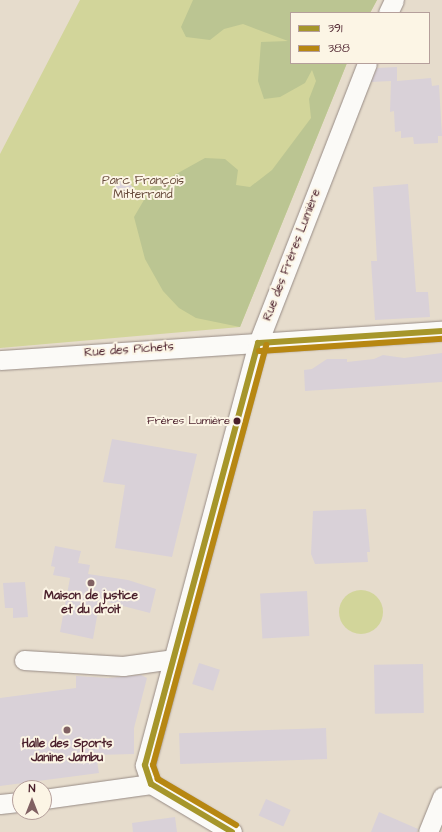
<!DOCTYPE html>
<meta charset="utf-8">
<style>
body{margin:0}
#map{position:relative;width:442px;height:832px;overflow:hidden;background:#e6dccc;font-family:"Architects Daughter",sans-serif}
div>[style]{position:absolute}
.green>*{inset:0;background:#d2d59a}
.round{border-radius:50%}
.forest>*{inset:0;background:#bbc592}
.building>*{inset:0;background:#d9d1d8;transform-origin:0 0}
.roads{filter:drop-shadow(0 0 1px #978b85) drop-shadow(0 0 1px #978b85)}
.street>*{height:19px;margin:-9.5px;padding:0 9.5px;transform-origin:9.5px;border-radius:9.5px;background:#fbfaf7}
.bus-1>*{height:6px;margin:-3px;padding:0 3px;transform-origin:3px;border-radius:3px;background:#a6962b}
.bus-2>*{height:6px;margin:-3px;padding:0 3px;transform-origin:3px;border-radius:3px;background:#b78712}
.dots>*{width:11px;height:11px;translate:-50% -50%;box-sizing:border-box;border:2px solid #fcf5e5;border-radius:50%}
span{translate:-50% -50%;white-space:nowrap;text-align:center;line-height:1.15;-webkit-text-stroke:4px #fcf5e5;paint-order:stroke}
.bus-label{font-size:11px;color:#4a1f2b}
.right{translate:-100% -50%;text-align:right}
.park-label{font-size:12px;color:#684b3c}
.street-label{font-size:12px;color:#4a1f2b}
.poi-label{font-size:12px;color:#4a1f2b;font-weight:700}
.legend{position:absolute;left:290px;top:12px;width:140px;height:52px;box-sizing:border-box;background:#fcf5e5;border:1px solid #b59f9b;margin:0;padding:5px 7px;list-style:none;font-size:12px;color:#4a1f2b}
.legend li{display:flex;align-items:center;gap:8px;height:20px}
.legend b{width:20px;border:1px solid #b59f9b}
.north{position:absolute;left:12px;top:780px;width:40px;height:40px;box-sizing:border-box;background:#fcf5e5;border:1px solid #b59f9b;border-radius:50%;rotate:0deg;font-size:11px;font-weight:700;line-height:16px;text-align:center;color:#4a1f2b}
.north::after{content:'';display:block;margin:auto;width:14px;height:18px;background:#816163;clip-path:polygon(50% 0,100% 100%,50% 72%,0 100%)}
</style>
<div id="map">
<div class="green">
<i style="clip-path:polygon(80px 0,377px 0,370px 13px,291px 13px,291px 63px,347px 63px,240px 327px,0 348px,0 154px)"></i>
<i class="round" style="left:339px;top:590px;width:44px;height:44px"></i>
</div>
<div class="forest">
<i style="clip-path:polygon(193px 0,377px 0,370px 13px,291px 13px,291px 63px,347px 63px,240px 327px,196px 318px,179px 308px,163px 291px,145px 259px,134px 217px,151px 188px,205px 158px,225px 159px,238px 170px,236px 185px,250px 187px,272px 170px,311px 118px,309px 99px,316px 81px,312px 70px,305px 83px,280px 97px,264px 99px,258px 81px,261px 42px,288px 41px,243px 24px,224px 29px,210px 40px,186px 37px,181px 27px)"></i>
</div>
<div class="building">
<i style="clip-path:polygon(397px 67px,397px 81px,431px 78px,432px 86px,439px 85px,442px 136px,438px 136px,438px 143px,414px 144px,413px 137px,401px 138px,401px 131px,395px 132px,394px 111px,390px 112px,391px 81px,371px 82px,377px 68px)"></i>
<i style="left:123px;top:178px;width:13px;height:14px;rotate:42deg"></i>
<i style="clip-path:polygon(408px 184px,416px 292px,428px 292px,430px 317px,375px 320px,371px 261px,377px 261px,373px 187px)"></i>
<i style="clip-path:polygon(442px 353px,442px 382px,305px 391px,304px 370px,312px 369px,327px 359px,347px 359px,347px 362px,374px 359px,383px 355px,404px 358px)"></i>
<i style="clip-path:polygon(112px 439px,197px 454px,172px 557px,115px 548px,125px 485px,103px 482px)"></i>
<i style="clip-path:polygon(366px 509px,370px 552px,367px 552px,368px 562px,315px 564px,311px 554px,313px 511px)"></i>
<i style="clip-path:polygon(55px 546px,81px 551px,78px 563px,90px 565px,88px 574px,128px 580px,156px 589px,150px 613px,100px 600px,93px 639px,60px 632px,70px 578px,53px 575px,55px 567px,51px 566px)"></i>
<i style="clip-path:polygon(25px 582px,28px 617px,13px 618px,13px 608px,5px 608px,3px 583px)"></i>
<i style="left:307px;top:591px;width:45px;height:47px;rotate:87deg"></i>
<i style="left:199px;top:663px;width:22px;height:22px;rotate:18deg"></i>
<i style="left:423px;top:664px;width:49px;height:49px;rotate:89deg"></i>
<i style="clip-path:polygon(141px 675px,147px 678px,134px 728px,134px 754px,96px 755px,99px 773px,0 786px,0 698px,76px 688px,76px 676px,108px 678px)"></i>
<i style="left:326px;top:728px;width:31px;height:147px;rotate:88deg"></i>
<i style="left:266px;top:799px;width:27px;height:18px;rotate:24deg"></i>
<i style="clip-path:polygon(379px 812px,418px 829px,417px 832px,371px 832px)"></i>
<i style="clip-path:polygon(175px 817px,177px 832px,133px 832px,132px 823px)"></i>
</div>
<div class="roads">
<div class="street">
<i style="left:388px;top:13px;width:14px;rotate:-65deg"></i>
<i style="left:0;top:360px;width:443px;rotate:-3.8deg"></i>
<i style="left:24px;top:660px;width:99px;rotate:3.5deg"></i>
<i style="left:123px;top:666px;width:50px;rotate:-8deg"></i>
<i style="left:44px;top:799px;width:108px;rotate:-8deg"></i>
<i style="left:0;top:804px;width:20px;rotate:-6deg"></i>
<i style="left:232px;top:832px;width:94px;rotate:-149.3deg"></i>
<i style="left:151px;top:784px;width:20px;rotate:-108deg"></i>
<i style="left:145px;top:765px;width:437px;rotate:-75deg"></i>
<i style="left:258px;top:343px;width:300px;rotate:-68.7deg"></i>
<i style="left:428px;top:832px;width:38px;rotate:-68deg"></i>
</div>
</div>
<div class="bus-1">
<i style="left:258px;top:343px;width:184px;rotate:-3.7deg"></i>
<i style="left:232px;top:832px;width:94px;rotate:-149.3deg"></i>
<i style="left:151px;top:784px;width:20px;rotate:-108deg"></i>
<i style="left:145px;top:765px;width:437px;rotate:-75deg"></i>
</div>
<div class="bus-2">
<i style="left:259px;top:351px;width:183px;rotate:-3.8deg"></i>
<i style="left:236px;top:825px;width:91px;rotate:-149.5deg"></i>
<i style="left:158px;top:779px;width:15px;rotate:-110deg"></i>
<i style="left:153px;top:765px;width:435px;rotate:-74.9deg"></i>
</div>
<div class="dots">
<i style="left:237px;top:421px;background:#4a1f2b"></i>
<i style="left:91px;top:583px;background:#816163"></i>
<i style="left:67px;top:730px;background:#816163"></i>
</div>
<div class="bus-label">
<span class="right" style="left:230px;top:421px">Frères Lumière</span>
</div>
<div class="park-label">
<span style="left:143px;top:188px">Parc François<br>Mitterrand</span>
</div>
<div class="street-label">
<span style="left:292px;top:255px;rotate:-69deg">Rue des Frères Lumière</span>
<span style="left:129px;top:350px;rotate:-4deg">Rue des Pichets</span>
</div>
<div class="poi-label">
<span style="left:91px;top:603px">Maison de justice<br>et du droit</span>
<span style="left:67px;top:751px">Halle des Sports<br>Janine Jambu</span>
</div>
<ul class="legend">
<li><b style="height:5px;background:#a6962b"></b>391</li>
<li><b style="height:5px;background:#b78712"></b>388</li>
</ul>
<div class="north">N</div>
</div>
